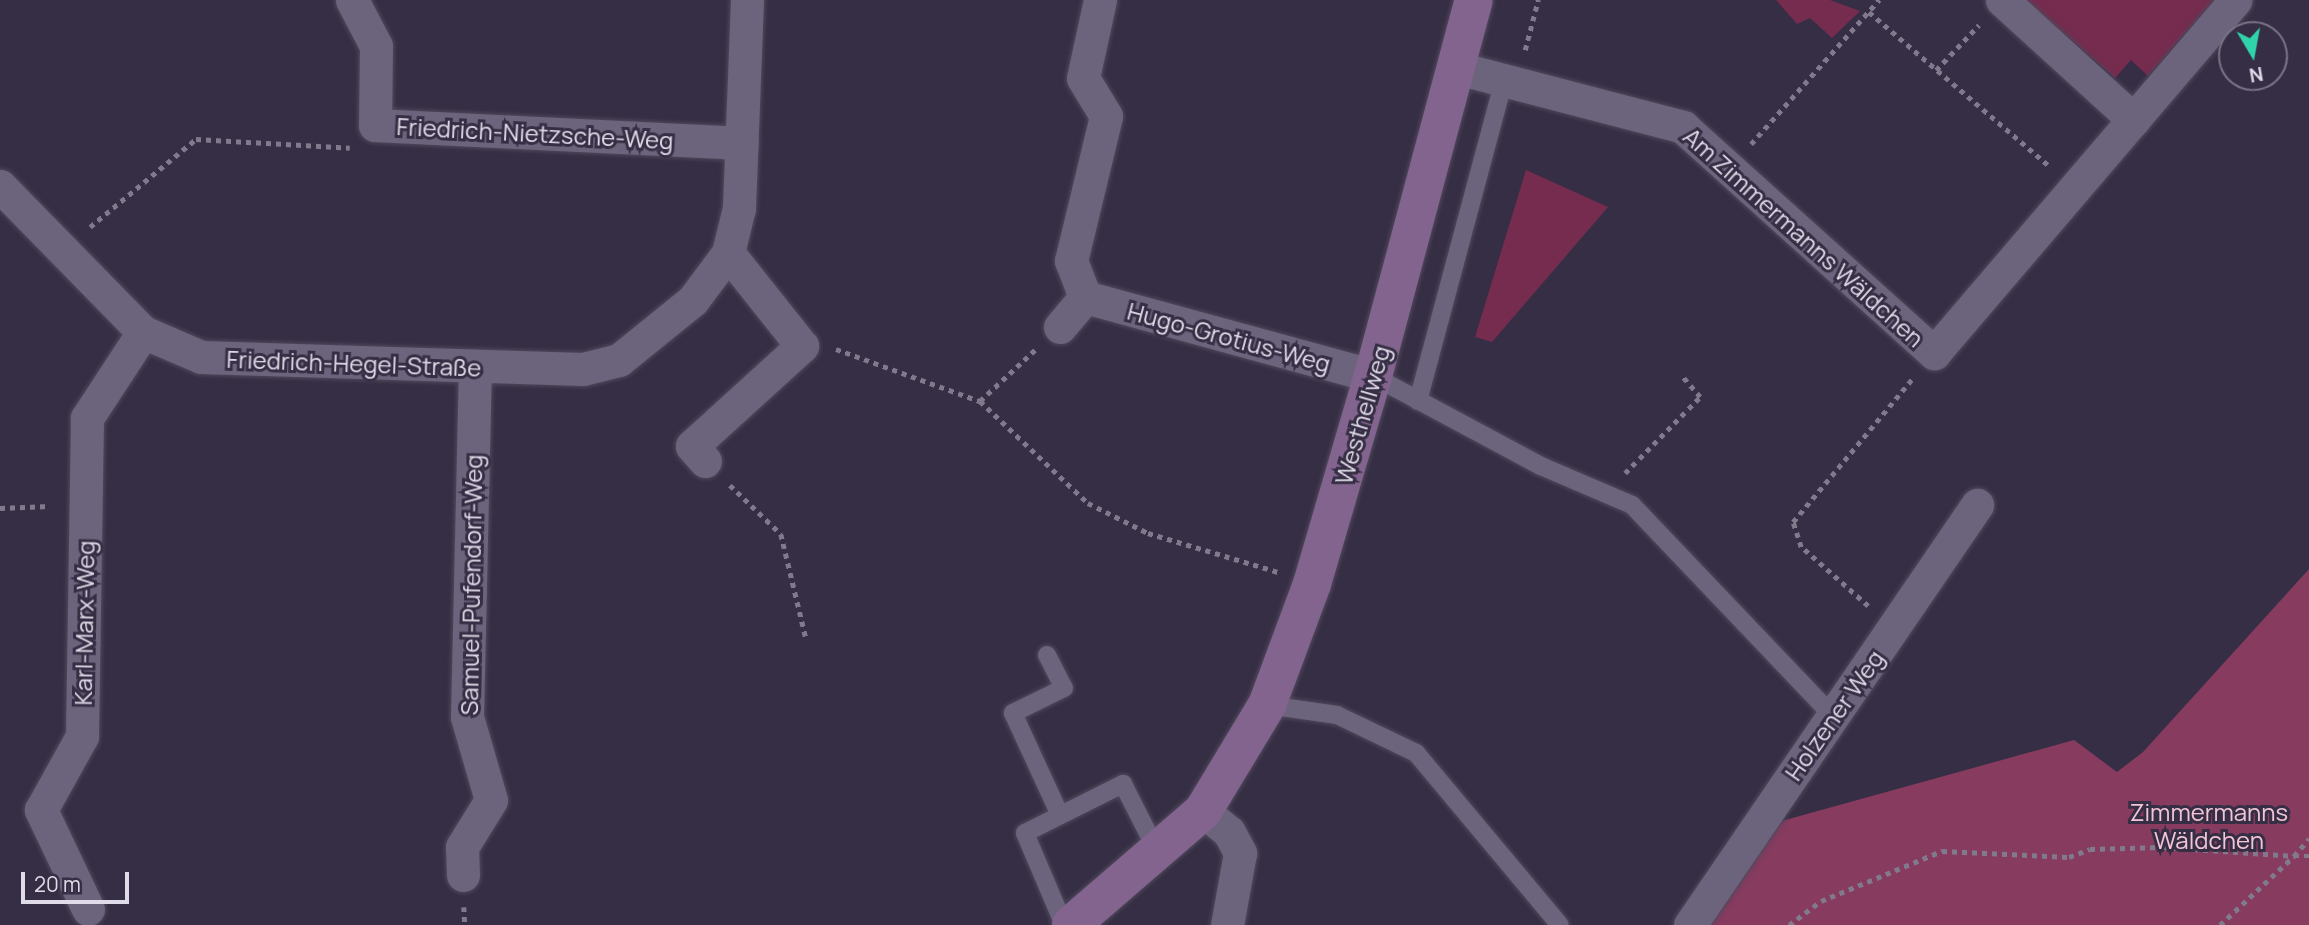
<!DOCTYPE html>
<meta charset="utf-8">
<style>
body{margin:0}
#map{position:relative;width:2309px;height:925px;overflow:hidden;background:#362e44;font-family:Manrope,sans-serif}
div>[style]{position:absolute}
.green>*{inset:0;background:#752c4f}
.forest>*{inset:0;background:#863b5f}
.path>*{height:4.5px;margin-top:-2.25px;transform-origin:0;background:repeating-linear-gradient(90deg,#817a8d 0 5px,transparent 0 10px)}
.roads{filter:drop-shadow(0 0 2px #50495c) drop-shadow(0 0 2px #50495c)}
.lane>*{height:18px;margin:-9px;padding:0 9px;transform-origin:9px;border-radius:9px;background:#6c647c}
.street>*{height:33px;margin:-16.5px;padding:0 16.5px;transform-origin:16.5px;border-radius:16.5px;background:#6c647c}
.secondary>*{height:38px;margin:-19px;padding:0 19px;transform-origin:19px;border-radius:19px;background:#83648f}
span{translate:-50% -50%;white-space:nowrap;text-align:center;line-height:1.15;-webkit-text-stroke:6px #362e44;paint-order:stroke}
.street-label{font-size:24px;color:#e0dbe9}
.park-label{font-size:24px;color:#f2c4d6}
.north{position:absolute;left:2218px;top:21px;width:70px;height:70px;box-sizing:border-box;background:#362e44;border:2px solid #7a7386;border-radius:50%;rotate:170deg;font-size:19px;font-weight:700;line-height:28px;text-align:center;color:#e0dbe9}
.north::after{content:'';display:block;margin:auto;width:24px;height:32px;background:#2fd4aa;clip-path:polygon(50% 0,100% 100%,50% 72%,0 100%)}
.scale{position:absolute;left:21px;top:872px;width:108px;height:32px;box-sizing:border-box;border:4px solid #e0dbe9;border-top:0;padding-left:9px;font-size:21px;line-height:24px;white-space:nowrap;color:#e0dbe9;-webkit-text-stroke:5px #362e44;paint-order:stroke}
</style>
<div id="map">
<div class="green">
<i style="clip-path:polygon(1776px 0,1830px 0,1860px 11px,1832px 38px,1810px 18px,1797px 24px)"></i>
<i style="clip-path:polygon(2026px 0,2214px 0,2148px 76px,2131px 60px,2115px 78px)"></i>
<i style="clip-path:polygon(1526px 170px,1608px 207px,1492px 342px,1475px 337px)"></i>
</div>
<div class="forest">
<i style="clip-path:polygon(2309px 569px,2309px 925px,1707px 925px,1778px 822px,2074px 740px,2117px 772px,2143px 752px)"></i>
</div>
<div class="path">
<i style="left:1869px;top:12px;width:237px;rotate:40.5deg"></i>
<i style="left:1525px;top:50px;width:52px;rotate:-75.4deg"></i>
<i style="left:1936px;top:70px;width:62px;rotate:-46.3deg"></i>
<i style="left:1751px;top:144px;width:193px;rotate:-48.4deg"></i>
<i style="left:90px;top:227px;width:138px;rotate:-39.7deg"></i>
<i style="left:196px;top:139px;width:154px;rotate:3.3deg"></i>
<i style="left:836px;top:349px;width:153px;rotate:19.9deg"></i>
<i style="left:980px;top:401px;width:149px;rotate:43.4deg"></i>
<i style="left:1088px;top:503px;width:67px;rotate:26.6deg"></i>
<i style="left:1148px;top:533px;width:136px;rotate:16.7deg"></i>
<i style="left:980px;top:401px;width:76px;rotate:-42.9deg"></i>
<i style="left:1625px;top:473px;width:107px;rotate:-45.4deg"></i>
<i style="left:1700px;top:397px;width:29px;rotate:-131deg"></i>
<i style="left:730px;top:485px;width:71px;rotate:43.9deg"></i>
<i style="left:781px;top:534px;width:107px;rotate:76.5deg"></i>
<i style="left:0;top:508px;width:50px;rotate:-2.3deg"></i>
<i style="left:1868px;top:606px;width:89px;rotate:-138.6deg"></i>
<i style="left:1801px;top:547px;width:26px;rotate:-108deg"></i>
<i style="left:1793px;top:522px;width:187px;rotate:-50.2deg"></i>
<i style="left:464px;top:907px;width:18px;rotate:87deg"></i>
<i style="left:1789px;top:925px;width:40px;rotate:-37deg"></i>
<i style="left:1821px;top:901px;width:131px;rotate:-22.5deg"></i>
<i style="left:1942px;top:851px;width:127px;rotate:2.7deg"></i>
<i style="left:2069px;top:857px;width:22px;rotate:-21deg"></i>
<i style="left:2090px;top:849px;width:73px;rotate:-1.6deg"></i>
<i style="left:2163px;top:847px;width:131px;rotate:3.9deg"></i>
<i style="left:2294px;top:856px;width:23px;rotate:-49deg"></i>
<i style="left:2220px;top:925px;width:101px;rotate:-43deg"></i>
<i style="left:2294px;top:856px;width:15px"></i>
</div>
<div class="roads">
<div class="lane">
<i style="left:1373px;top:376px;width:191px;rotate:28.2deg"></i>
<i style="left:1541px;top:466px;width:99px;rotate:23.2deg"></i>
<i style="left:1632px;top:505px;width:291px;rotate:46.4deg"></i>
<i style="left:1418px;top:401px;width:329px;rotate:-75deg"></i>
<i style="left:1047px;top:655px;width:37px;rotate:63deg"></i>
<i style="left:1064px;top:688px;width:57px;rotate:153.9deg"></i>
<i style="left:1013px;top:713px;width:112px;rotate:65.3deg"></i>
<i style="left:1267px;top:705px;width:71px;rotate:8.1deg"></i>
<i style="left:1337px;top:715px;width:88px;rotate:25.7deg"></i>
<i style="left:1416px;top:753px;width:224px;rotate:50.1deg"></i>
<i style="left:1064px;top:925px;width:100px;rotate:-113deg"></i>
<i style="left:1025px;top:833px;width:110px;rotate:-26.6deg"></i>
<i style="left:1123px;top:784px;width:77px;rotate:63.1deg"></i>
</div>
<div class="street">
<i style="left:352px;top:0;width:52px;rotate:62.4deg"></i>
<i style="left:376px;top:46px;width:79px;rotate:90.7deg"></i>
<i style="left:375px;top:125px;width:367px;rotate:2.8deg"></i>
<i style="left:2002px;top:0;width:178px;rotate:42.3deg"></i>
<i style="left:1457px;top:68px;width:234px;rotate:14.6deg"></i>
<i style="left:1683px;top:127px;width:338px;rotate:42deg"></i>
<i style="left:1934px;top:353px;width:464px;rotate:-49.5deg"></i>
<i style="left:0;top:186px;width:204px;rotate:45.6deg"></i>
<i style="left:143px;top:332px;width:63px;rotate:23.3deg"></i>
<i style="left:201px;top:357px;width:382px;rotate:1.8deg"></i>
<i style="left:583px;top:369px;width:37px;rotate:-14deg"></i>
<i style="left:619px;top:360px;width:95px;rotate:-39deg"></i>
<i style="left:693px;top:300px;width:59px;rotate:-53.3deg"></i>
<i style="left:728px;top:253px;width:46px;rotate:-76.3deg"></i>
<i style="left:739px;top:208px;width:208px;rotate:-87.8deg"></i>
<i style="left:1085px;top:297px;width:39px;rotate:-111deg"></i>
<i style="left:1071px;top:261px;width:149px;rotate:-76.4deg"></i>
<i style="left:1106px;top:116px;width:44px;rotate:-121.2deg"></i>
<i style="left:1083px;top:78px;width:80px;rotate:-77.7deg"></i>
<i style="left:1060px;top:327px;width:39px;rotate:-50deg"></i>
<i style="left:1085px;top:297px;width:299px;rotate:15.3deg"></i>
<i style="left:705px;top:461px;width:20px;rotate:-131deg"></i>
<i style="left:692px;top:446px;width:149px;rotate:-42.3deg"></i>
<i style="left:802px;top:346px;width:119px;rotate:-128.5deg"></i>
<i style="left:1203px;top:811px;width:33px;rotate:39deg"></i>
<i style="left:1229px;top:832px;width:24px;rotate:62deg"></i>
<i style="left:1240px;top:853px;width:73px;rotate:100.2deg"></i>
<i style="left:463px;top:875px;width:28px;rotate:-92deg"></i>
<i style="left:462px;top:847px;width:55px;rotate:-58.3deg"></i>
<i style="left:491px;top:800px;width:86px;rotate:-106.1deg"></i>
<i style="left:467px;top:717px;width:349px;rotate:-88.7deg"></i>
<i style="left:88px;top:909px;width:110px;rotate:-115.4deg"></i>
<i style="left:41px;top:810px;width:85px;rotate:-61deg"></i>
<i style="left:82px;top:736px;width:318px;rotate:-89.1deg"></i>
<i style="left:87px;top:418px;width:103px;rotate:-56.9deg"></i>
<i style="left:1690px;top:925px;width:509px;rotate:-55.65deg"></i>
</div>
<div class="secondary">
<i style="left:1071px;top:925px;width:174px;rotate:-40.8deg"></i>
<i style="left:1203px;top:811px;width:124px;rotate:-58.9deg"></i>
<i style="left:1267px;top:705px;width:129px;rotate:-69.6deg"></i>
<i style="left:1312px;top:584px;width:217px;rotate:-73.7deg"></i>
<i style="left:1373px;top:376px;width:389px;rotate:-75deg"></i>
</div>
</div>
<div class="street-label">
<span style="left:535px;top:133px;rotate:3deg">Friedrich-Nietzsche-Weg</span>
<span style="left:1804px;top:237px;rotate:42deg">Am Zimmermanns Wäldchen</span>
<span style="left:1229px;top:337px;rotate:15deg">Hugo-Grotius-Weg</span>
<span style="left:354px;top:363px;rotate:2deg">Friedrich-Hegel-Straße</span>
<span style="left:1362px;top:415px;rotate:-74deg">Westhellweg</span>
<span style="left:471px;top:585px;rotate:-89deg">Samuel-Pufendorf-Weg</span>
<span style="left:84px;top:623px;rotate:-89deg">Karl-Marx-Weg</span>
<span style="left:1834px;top:715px;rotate:-55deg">Holzener Weg</span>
</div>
<div class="park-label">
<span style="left:2209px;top:826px">Zimmermanns<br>Wäldchen</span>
</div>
<div class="north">N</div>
<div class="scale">20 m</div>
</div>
